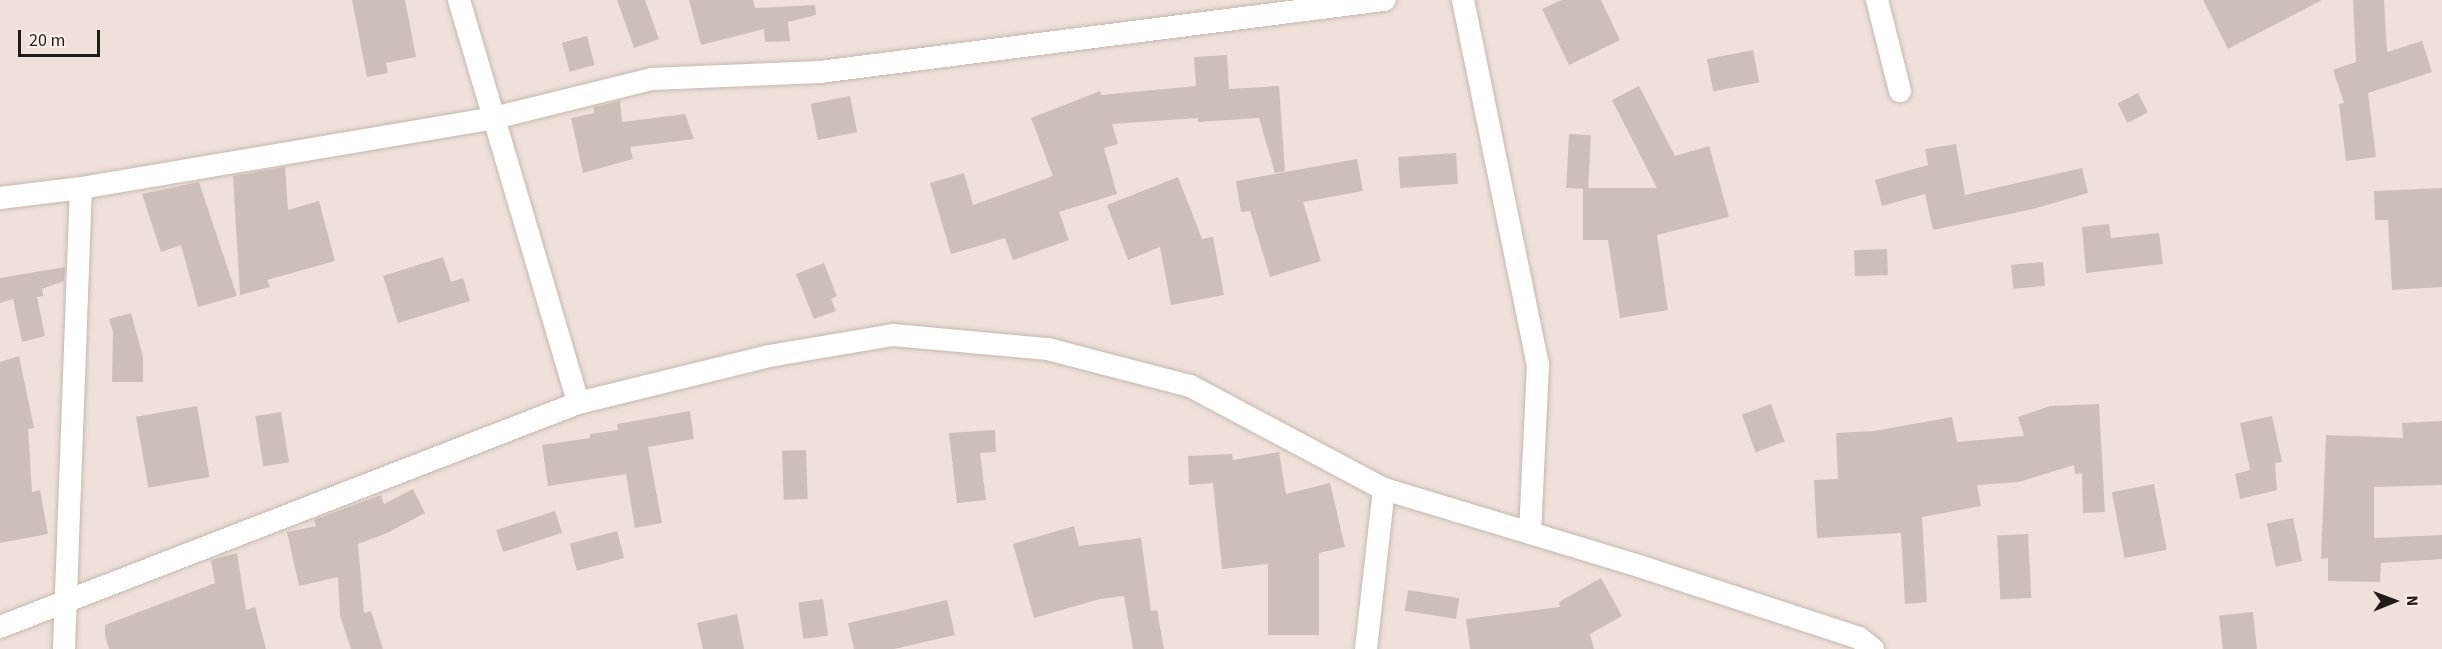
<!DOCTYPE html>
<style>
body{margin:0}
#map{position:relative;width:2442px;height:649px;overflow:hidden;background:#efe1d9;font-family:"Source Sans 3",sans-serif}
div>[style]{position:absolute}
.building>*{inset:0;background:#ccbfb7;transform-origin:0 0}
.roads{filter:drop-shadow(0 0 2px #c5b8b0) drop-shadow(0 0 2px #c5b8b0)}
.minor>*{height:22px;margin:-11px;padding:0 11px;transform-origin:11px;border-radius:11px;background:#fff}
span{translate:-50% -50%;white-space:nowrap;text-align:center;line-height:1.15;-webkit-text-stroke:4.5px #fcefe6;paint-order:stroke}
.north{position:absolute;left:2364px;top:571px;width:60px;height:60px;-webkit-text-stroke:4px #fcefe6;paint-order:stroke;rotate:89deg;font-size:16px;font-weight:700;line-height:24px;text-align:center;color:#201b18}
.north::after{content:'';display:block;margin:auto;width:21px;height:27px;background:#201b18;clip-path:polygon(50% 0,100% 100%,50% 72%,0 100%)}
.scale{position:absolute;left:18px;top:30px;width:82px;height:27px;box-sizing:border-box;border:3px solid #201b18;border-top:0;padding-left:8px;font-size:18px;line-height:21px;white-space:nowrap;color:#201b18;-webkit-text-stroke:4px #fcefe6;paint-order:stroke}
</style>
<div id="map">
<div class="building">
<i style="clip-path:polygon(352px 0,405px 0,416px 57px,386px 63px,388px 73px,367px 77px)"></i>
<i style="clip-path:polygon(617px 0,645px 0,659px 39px,634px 48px)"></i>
<i style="clip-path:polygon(689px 0,753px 0,755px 8px,815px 5px,816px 15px,788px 22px,790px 41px,765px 42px,764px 29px,701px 45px)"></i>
<i style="clip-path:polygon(1562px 0,1601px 0,1620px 40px,1569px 65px,1542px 9px)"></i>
<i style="clip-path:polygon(2203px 0,2322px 0,2228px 49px)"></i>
<i style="clip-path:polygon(2353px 0,2384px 0,2387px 52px,2422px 41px,2432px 72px,2368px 93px,2376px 157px,2346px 161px,2339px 104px,2344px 103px,2333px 70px,2356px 62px)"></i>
<i style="left:587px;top:36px;width:30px;height:26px;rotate:75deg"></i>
<i style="left:1753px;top:50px;width:33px;height:47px;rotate:79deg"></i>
<i style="clip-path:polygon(1227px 55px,1229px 89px,1279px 86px,1285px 171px,1275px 173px,1259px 118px,1198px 122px,1198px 118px,1112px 124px,1118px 144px,1104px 148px,1117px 194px,1059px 212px,1069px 240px,1013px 260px,1005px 238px,951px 254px,930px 183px,964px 173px,973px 205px,1053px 176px,1031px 118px,1100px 91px,1101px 95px,1196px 86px,1194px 57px)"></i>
<i style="clip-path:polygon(1639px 86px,1675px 156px,1709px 146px,1729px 217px,1657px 235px,1668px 310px,1620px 318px,1608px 240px,1583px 240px,1583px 188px,1657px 188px,1612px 100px)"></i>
<i style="left:2138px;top:93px;width:22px;height:23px;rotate:63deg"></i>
<i style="left:850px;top:96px;width:37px;height:40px;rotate:79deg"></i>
<i style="clip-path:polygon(620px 101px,622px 122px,685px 114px,694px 139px,630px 147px,633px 159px,583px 173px,571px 118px,594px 113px,594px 107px)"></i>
<i style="left:1569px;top:134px;width:22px;height:54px;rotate:3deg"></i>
<i style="clip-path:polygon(1956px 144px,1965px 195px,2082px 168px,2088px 193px,2033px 209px,1933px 230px,1925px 194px,1882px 206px,1875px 180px,1928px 165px,1925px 149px)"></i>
<i style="left:1456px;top:153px;width:31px;height:58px;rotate:86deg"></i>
<i style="clip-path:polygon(1357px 159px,1363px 191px,1303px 202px,1321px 261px,1270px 277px,1250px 211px,1241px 212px,1236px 181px)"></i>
<i style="clip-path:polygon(285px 167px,288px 210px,319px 201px,335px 261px,267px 280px,270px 287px,240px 295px,233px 176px)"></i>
<i style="clip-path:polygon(1178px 177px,1202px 239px,1213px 237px,1224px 295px,1171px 305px,1160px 247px,1128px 260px,1107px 205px)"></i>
<i style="clip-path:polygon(199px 182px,237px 296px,198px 307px,181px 245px,161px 252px,142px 194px)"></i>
<i style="clip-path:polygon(2442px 188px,2442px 287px,2392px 290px,2388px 220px,2375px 220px,2374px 191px)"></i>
<i style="clip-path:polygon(2109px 224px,2111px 238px,2159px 233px,2163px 264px,2086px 273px,2082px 227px)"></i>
<i style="left:1887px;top:249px;width:26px;height:33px;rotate:88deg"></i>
<i style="clip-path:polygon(443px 257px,451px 282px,463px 278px,470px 301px,398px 323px,383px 276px)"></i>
<i style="left:2043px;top:262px;width:24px;height:32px;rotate:85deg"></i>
<i style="clip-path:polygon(824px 263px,837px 296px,831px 299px,836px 311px,814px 319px,796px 274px)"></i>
<i style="clip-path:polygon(65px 267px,64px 281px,42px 289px,43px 296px,37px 297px,45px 336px,22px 342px,13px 299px,0 303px,0 278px)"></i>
<i style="clip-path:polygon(131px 313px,143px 357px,143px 382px,112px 382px,113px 332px,109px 319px)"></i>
<i style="clip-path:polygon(19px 356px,34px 428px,28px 429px,32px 492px,40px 490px,48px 534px,0 543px,0 362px)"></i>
<i style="left:1771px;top:404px;width:40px;height:31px;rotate:70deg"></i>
<i style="clip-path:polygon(2099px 404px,2105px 512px,2083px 513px,2082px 473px,2075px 474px,2074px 465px,2019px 482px,1977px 485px,1981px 506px,1922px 517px,1927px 602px,1905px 604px,1901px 533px,1817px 538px,1814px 480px,1838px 479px,1836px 433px,1874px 431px,1952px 417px,1957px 442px,2024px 436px,2018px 417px,2050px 406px)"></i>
<i style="left:197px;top:406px;width:72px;height:62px;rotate:80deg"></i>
<i style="clip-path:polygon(690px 411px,694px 439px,648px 447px,662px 523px,635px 528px,626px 474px,548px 486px,542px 445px,590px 438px,590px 434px,618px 430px,617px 424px)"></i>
<i style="left:281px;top:412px;width:51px;height:26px;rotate:81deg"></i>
<i style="clip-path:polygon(2272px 416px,2282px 462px,2275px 463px,2277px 490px,2240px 499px,2235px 474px,2250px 470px,2240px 423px)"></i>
<i style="clip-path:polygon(2442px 421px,2442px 485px,2374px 487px,2374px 538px,2442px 535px,2442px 559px,2381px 563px,2380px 582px,2328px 581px,2328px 558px,2321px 559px,2326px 435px,2403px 438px,2402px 423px)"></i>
<i style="clip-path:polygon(995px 430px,996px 452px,980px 453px,986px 500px,957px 503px,949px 433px)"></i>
<i style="left:806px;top:450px;width:49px;height:24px;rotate:88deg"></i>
<i style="clip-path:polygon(1279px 452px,1286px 494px,1330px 483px,1345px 547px,1319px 553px,1319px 635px,1268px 635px,1268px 564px,1222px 569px,1213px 483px,1189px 485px,1188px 456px,1232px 454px,1233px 460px)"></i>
<i style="left:2154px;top:484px;width:67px;height:43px;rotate:79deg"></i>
<i style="clip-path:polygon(413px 489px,425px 513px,387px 533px,358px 544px,364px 613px,371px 611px,383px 649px,351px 649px,340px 616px,338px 577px,299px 586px,287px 532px,316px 526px,314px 520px,381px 495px,384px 504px)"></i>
<i style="left:555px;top:511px;width:23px;height:62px;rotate:72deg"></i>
<i style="left:2293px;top:518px;width:44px;height:27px;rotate:78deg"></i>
<i style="clip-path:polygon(1074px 526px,1079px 546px,1141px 538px,1151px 611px,1157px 610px,1164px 649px,1133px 649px,1124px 596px,1100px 599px,1034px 618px,1013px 544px)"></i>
<i style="left:617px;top:531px;width:28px;height:49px;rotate:75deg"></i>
<i style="left:2028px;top:534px;width:64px;height:31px;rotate:87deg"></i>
<i style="clip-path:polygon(237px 553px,246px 610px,255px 607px,266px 649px,109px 649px,105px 635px,105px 625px,215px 583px,211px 560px)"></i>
<i style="clip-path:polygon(1601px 578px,1622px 616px,1590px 634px,1594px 649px,1470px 649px,1466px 619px,1560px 607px,1559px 602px)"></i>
<i style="left:1408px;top:590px;width:52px;height:21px;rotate:9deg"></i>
<i style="left:823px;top:599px;width:37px;height:25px;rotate:82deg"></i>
<i style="clip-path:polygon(947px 600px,955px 635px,894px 649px,854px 649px,848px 623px)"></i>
<i style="left:2253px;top:612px;width:37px;height:34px;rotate:84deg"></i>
<i style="clip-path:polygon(737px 614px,744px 649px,703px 649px,697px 623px)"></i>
</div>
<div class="roads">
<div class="minor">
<i style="left:459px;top:0;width:420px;rotate:73.5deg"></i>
<i style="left:1463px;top:0;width:372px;rotate:78.4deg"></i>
<i style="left:1538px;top:364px;width:169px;rotate:92.7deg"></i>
<i style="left:1877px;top:0;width:94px;rotate:75.8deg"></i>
<i style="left:0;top:198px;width:82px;rotate:-7deg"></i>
<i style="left:81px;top:188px;width:419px;rotate:-9.6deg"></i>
<i style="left:494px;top:118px;width:163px;rotate:-13.9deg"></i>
<i style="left:652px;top:79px;width:168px;rotate:-2.4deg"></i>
<i style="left:820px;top:72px;width:569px;rotate:-7.28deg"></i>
<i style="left:0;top:627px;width:620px;rotate:-21.18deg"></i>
<i style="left:578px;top:403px;width:197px;rotate:-13.8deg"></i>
<i style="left:769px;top:356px;width:126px;rotate:-9.6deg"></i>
<i style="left:893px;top:335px;width:156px;rotate:5.2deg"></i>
<i style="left:1048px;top:349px;width:147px;rotate:14.6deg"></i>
<i style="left:1190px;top:386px;width:220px;rotate:28deg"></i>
<i style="left:1384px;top:489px;width:266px;rotate:16.8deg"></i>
<i style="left:1639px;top:566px;width:231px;rotate:18.1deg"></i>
<i style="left:1859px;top:638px;width:18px;rotate:38deg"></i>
<i style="left:64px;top:649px;width:461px;rotate:-87.9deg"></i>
<i style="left:1366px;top:649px;width:161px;rotate:-83.6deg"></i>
</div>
</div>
<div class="north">N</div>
<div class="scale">20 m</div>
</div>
